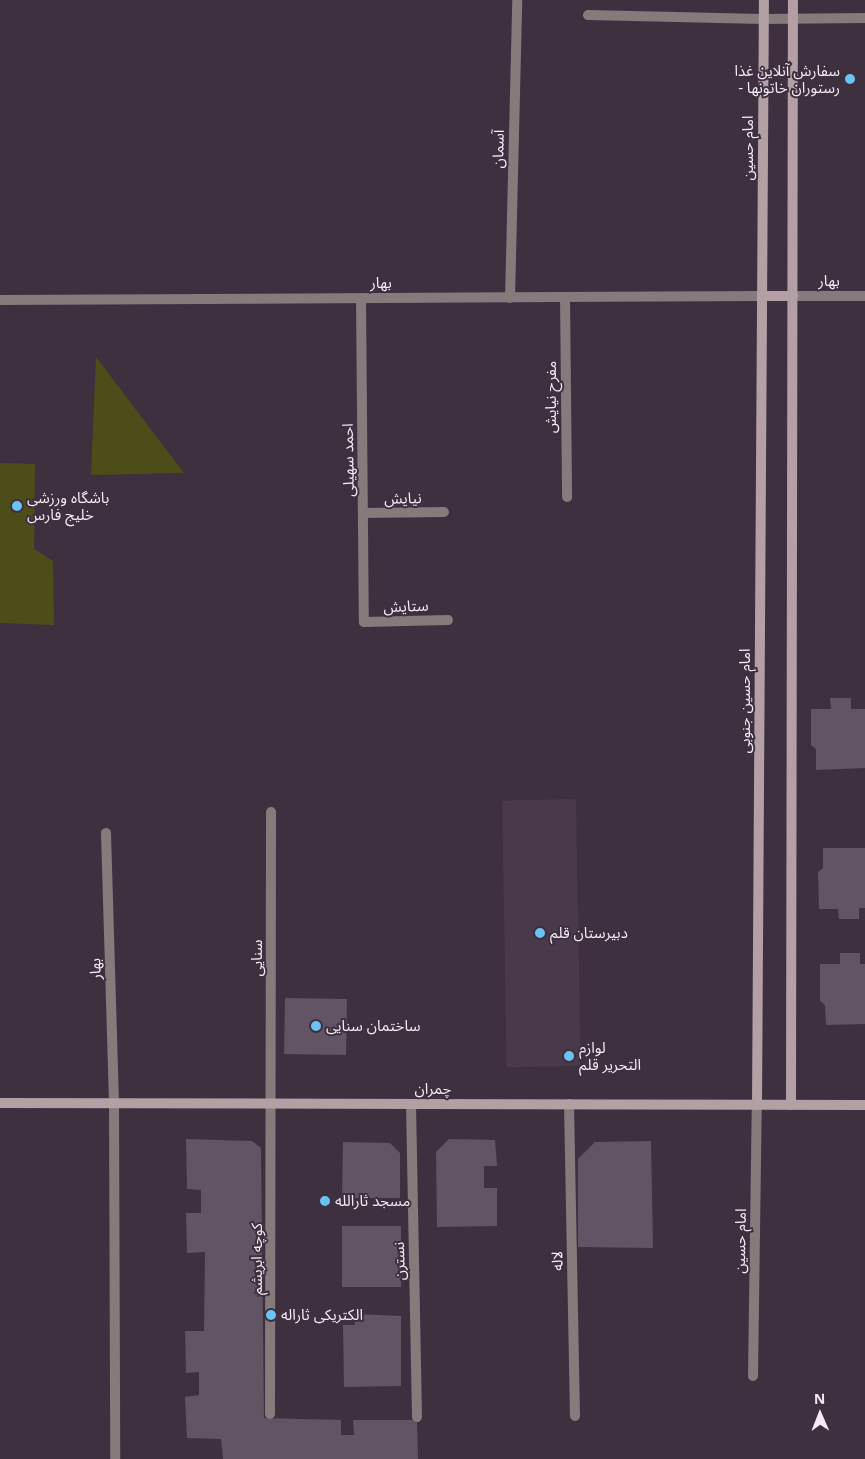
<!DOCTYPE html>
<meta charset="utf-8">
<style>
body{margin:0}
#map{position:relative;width:865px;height:1459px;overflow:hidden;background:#3e303f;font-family:"Noto Sans","Noto Sans Arabic",sans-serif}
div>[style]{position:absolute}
.built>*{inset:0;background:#4a384b;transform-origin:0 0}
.green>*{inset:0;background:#4c4d18}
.building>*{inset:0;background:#605465;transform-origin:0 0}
.lane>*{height:10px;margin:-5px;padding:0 5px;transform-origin:5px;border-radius:5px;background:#857a7c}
.street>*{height:10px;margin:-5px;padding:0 5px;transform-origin:5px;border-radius:5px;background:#857a7c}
.secondary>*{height:10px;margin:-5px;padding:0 5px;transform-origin:5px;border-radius:5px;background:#b2a0a4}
.dots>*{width:14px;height:14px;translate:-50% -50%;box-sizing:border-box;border:2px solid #3e303f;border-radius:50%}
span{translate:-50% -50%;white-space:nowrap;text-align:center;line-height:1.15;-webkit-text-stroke:4px #3e303f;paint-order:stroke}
.poi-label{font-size:15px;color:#f3eaf4}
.right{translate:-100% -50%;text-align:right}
.left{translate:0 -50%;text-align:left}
.street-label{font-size:15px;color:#f3eaf4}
.north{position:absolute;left:795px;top:1389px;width:50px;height:50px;-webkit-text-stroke:4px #3e303f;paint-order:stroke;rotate:359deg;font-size:14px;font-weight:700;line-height:20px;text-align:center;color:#f3eaf4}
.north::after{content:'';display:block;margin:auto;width:18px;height:22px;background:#f3eaf4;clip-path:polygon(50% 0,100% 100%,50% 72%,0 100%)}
</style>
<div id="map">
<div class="built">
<i style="left:576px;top:799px;width:267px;height:74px;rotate:89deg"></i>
</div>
<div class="green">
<i style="clip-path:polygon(96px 357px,184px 473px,91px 475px)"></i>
<i style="clip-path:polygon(0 463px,35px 464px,34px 549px,53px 561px,54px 625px,0 623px)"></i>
</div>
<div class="building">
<i style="clip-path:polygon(830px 698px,851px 698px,851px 709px,865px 709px,865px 768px,816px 770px,816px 749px,811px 745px,811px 709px,831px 709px)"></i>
<i style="clip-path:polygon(823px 848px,865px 848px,865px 908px,859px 908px,859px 919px,839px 919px,838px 909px,819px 909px,818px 872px,823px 868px)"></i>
<i style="clip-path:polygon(840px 953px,860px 953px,860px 964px,865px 964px,865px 1024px,826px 1025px,825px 1005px,820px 1001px,820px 964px,840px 964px)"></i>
<i style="left:285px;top:998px;width:62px;height:56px;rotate:1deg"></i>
<i style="clip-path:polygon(186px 1139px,252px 1141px,261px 1148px,264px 1418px,341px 1420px,341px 1435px,354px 1435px,353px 1420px,417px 1420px,418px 1459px,223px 1459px,221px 1439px,187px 1438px,185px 1397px,199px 1395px,199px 1372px,186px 1373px,185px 1331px,204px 1331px,205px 1252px,187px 1253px,186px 1213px,201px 1213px,201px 1190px,187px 1189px)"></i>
<i style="clip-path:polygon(449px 1139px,495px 1140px,497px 1166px,484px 1166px,484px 1188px,497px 1188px,497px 1226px,437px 1227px,436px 1152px)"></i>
<i style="clip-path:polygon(651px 1141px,653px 1248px,578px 1247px,578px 1159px,595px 1142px)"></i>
<i style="clip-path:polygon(343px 1142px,390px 1143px,400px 1153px,400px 1198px,342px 1198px)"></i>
<i style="left:342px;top:1226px;width:59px;height:61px"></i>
<i style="clip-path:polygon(354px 1314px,401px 1316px,401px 1386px,344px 1387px,343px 1325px,355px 1325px)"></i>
</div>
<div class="lane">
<i style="left:588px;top:15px;width:175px;rotate:1.3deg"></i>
<i style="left:510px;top:298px;width:297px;rotate:-88.6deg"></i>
</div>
<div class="street">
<i style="left:763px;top:19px;width:102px;rotate:-0.6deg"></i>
<i style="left:793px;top:296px;width:72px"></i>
<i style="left:565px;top:297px;width:200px;rotate:89.4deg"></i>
<i style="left:361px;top:298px;width:324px;rotate:89.5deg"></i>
<i style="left:364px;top:622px;width:84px;rotate:-1.4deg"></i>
<i style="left:0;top:300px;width:762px;rotate:-0.3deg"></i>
<i style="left:363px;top:513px;width:81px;rotate:-0.7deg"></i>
<i style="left:106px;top:833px;width:270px;rotate:88.3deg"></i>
<i style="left:114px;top:1103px;width:356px;rotate:89.8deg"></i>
<i style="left:411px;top:1104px;width:313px;rotate:88.9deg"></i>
<i style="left:569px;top:1104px;width:312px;rotate:88.9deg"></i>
<i style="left:753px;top:1376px;width:271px;rotate:-89.2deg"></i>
<i style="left:270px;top:1414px;width:602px;rotate:-89.9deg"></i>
</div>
<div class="secondary">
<i style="left:762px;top:296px;width:31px"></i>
<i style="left:0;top:1103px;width:865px;rotate:0.13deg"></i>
<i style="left:757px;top:1105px;width:1105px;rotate:-89.64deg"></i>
<i style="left:791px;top:1105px;width:1105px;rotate:-89.9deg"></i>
</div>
<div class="dots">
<i style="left:850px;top:79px;background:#6ac3f1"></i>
<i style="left:17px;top:506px;background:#6ac3f1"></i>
<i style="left:540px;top:933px;background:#6ac3f1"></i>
<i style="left:316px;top:1026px;background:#6ac3f1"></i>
<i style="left:569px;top:1056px;background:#6ac3f1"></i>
<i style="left:325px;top:1201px;background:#6ac3f1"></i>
<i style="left:271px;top:1315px;background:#6ac3f1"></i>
</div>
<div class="poi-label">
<span class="right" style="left:840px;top:79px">سفارش آنلاین غذا<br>- رستوران خاتونها</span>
<span class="left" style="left:27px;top:506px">باشگاه ورزشی<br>خلیج فارس</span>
<span class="left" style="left:550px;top:933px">دبیرستان قلم</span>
<span class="left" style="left:326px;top:1026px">ساختمان سنایی</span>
<span class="left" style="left:579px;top:1056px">لوازم<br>التحریر قلم</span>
<span class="left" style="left:335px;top:1201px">مسجد ثارالله</span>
<span class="left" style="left:281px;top:1315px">الکتریکی ثاراله</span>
</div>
<div class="street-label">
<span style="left:748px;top:148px;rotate:-90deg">امام حسین</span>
<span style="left:498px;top:149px;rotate:-89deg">آسمان</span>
<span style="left:829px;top:281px">بهار</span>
<span style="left:381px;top:283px">بهار</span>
<span style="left:551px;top:397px;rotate:-90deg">مفرح نیایش</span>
<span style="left:348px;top:460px;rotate:-91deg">احمد سهیلی</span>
<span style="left:403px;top:498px;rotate:-1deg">نیایش</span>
<span style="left:406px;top:606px;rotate:-2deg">ستایش</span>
<span style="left:745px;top:701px;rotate:-90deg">امام حسین جنوبی</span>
<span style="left:257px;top:958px;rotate:-90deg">سنایی</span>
<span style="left:95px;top:969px;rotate:-92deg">بهار</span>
<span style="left:433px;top:1089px">چمران</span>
<span style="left:740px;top:1241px;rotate:-89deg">امام حسین</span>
<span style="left:257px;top:1259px;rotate:-90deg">کوچه ابریشم</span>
<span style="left:399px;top:1261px;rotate:-91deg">نسترن</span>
<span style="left:557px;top:1261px;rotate:-91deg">لاله</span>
</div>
<div class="north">N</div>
</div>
